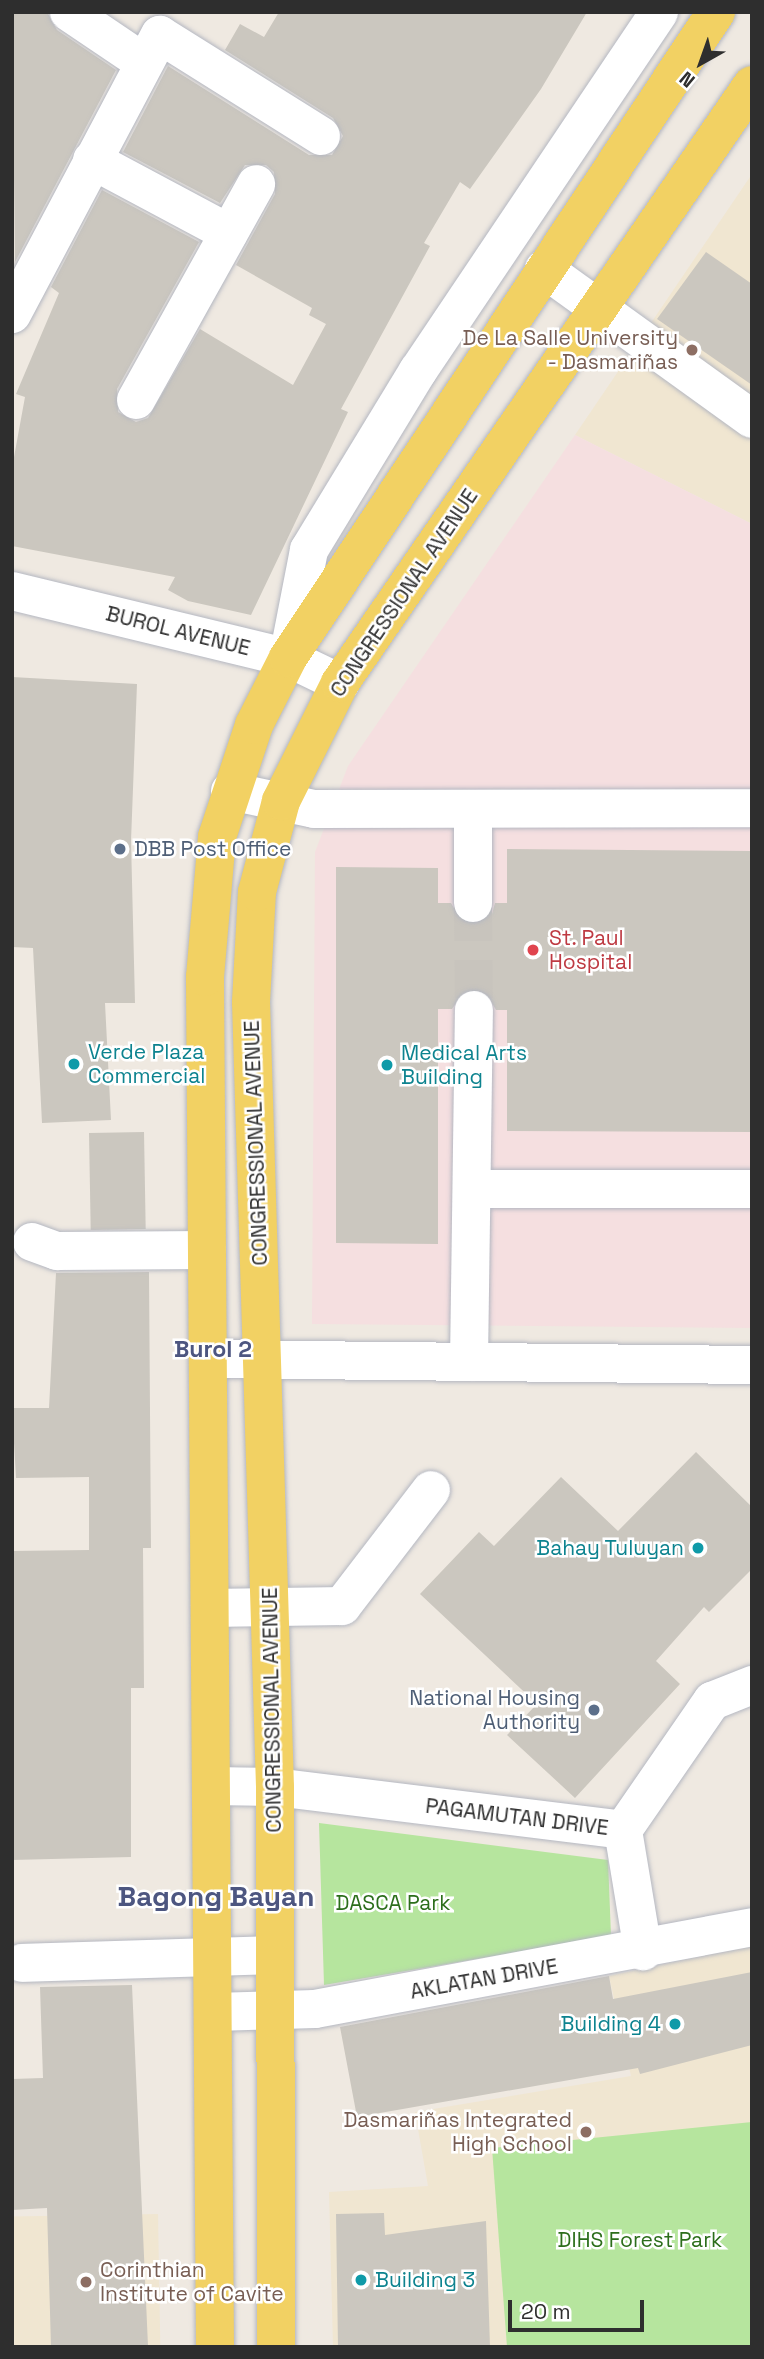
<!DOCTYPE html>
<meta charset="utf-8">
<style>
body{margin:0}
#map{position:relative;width:764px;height:2359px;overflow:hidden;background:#efe9e1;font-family:"Space Grotesk",sans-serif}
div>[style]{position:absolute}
.education>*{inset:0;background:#f0e6d1;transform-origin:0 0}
.medical>*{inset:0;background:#f5dfe0}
.green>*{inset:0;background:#b6e59e}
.building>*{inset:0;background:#cbc7bf;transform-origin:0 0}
.minor-tunnel>*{height:38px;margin-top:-19px;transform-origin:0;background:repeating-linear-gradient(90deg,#c8c4bd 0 38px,transparent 0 57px)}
.roads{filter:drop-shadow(0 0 2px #b4b7c1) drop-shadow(0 0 2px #b4b7c1)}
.minor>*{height:38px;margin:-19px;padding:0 19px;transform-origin:19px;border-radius:19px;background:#fff}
.major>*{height:38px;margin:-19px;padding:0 19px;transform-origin:19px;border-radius:19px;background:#f2d163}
.dots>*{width:19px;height:19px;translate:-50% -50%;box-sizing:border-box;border:4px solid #fff;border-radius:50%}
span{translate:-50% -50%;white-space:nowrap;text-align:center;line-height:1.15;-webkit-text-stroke:5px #fff;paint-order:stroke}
.education-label{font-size:21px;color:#785e54}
.right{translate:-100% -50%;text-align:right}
.left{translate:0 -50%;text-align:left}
.street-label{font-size:21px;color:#2e2e2e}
.service-label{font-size:21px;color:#4e5e75}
.health-label{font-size:21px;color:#be3a42}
.culture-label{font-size:21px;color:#0d838f}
.park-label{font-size:21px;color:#2c6e1b}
.neighbourhood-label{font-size:23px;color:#4d5680;font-weight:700}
.district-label{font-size:28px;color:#4d5680;font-weight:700}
.frame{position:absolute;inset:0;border:14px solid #2e2e2e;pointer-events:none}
.north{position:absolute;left:666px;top:28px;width:70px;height:70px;-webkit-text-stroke:5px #fff;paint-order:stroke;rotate:220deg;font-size:19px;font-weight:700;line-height:28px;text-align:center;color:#2e2e2e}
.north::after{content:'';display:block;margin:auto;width:24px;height:32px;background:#2e2e2e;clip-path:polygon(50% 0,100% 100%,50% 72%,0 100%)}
.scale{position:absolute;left:508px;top:2300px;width:136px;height:32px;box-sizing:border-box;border:4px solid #2e2e2e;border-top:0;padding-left:9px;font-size:21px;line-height:24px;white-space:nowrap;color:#2e2e2e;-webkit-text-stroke:5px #fff;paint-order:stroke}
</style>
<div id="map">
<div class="education">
<i style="clip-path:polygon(752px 174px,752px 524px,575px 435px)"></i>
<i style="clip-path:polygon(752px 1945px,752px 2347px,333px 2347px,329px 2192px,428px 2186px,415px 2112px,631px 2076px,609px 1976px)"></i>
<i style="left:158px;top:2214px;width:133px;height:146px;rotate:89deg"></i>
</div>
<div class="medical">
<i style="clip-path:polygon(575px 435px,752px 524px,752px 1328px,312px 1324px,315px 852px,348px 766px)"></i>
</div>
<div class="green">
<i style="clip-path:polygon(319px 1823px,608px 1860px,611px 1936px,324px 1985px)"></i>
<i style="clip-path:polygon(752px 2122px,752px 2347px,507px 2347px,492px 2148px)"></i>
</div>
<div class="building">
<i style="clip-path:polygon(12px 12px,47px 12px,57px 30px,116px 70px,15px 262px)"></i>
<i style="clip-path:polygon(279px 12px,587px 12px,541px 89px,470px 189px,460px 182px,424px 243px,430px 246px,341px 409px,348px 412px,251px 615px,188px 601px,168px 590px,175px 577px,12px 546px,12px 468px,25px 397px,16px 394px,59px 293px,51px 287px,102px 190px,199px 242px,117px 389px,118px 412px,136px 422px,148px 418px,200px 329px,293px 385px,326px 324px,309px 315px,312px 308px,236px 265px,275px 194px,274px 172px,266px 165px,245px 165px,220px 203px,123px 152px,168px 66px,309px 155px,332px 155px,343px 136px,333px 118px,225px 50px,240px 24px,264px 37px)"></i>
<i style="clip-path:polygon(706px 252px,752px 284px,752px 385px,657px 319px)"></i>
<i style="clip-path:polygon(12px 677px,137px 684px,131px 841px,135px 1003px,105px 1003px,111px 1120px,42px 1123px,33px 948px,12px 947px)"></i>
<i style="clip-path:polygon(507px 849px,752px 851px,752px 1132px,507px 1131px,507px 1010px,496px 1010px,485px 991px,464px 991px,452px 1009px,438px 1009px,438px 1244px,336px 1243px,336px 867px,438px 868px,438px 903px,451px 903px,462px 922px,474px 925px,492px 914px,495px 903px,507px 903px)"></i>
<i style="left:144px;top:1132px;width:97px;height:55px;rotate:89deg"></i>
<i style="clip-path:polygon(149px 1272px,151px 1548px,143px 1548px,144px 1688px,131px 1688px,131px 1857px,12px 1860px,12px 1551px,89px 1550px,89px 1477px,16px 1478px,12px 1408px,49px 1408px,56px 1273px)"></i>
<i style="clip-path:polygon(696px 1452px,752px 1507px,752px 1569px,709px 1612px,704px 1607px,656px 1661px,680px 1684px,575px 1798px,507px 1735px,537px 1704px,420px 1594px,479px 1532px,494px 1546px,561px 1477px,618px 1531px)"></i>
<i style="clip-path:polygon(752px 1972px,752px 2045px,640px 2074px,638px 2068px,357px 2117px,340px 2027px,609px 1976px,613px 1999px)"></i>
<i style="clip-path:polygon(132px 1985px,148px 2346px,51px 2347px,47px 2208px,12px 2210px,12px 2079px,43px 2078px,40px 1987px)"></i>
<i style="clip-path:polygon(384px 2213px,385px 2235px,486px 2221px,490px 2347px,338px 2347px,336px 2214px)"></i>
</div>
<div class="minor-tunnel">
<i style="left:473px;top:903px;width:107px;rotate:89.5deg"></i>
</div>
<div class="roads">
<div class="minor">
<i style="left:69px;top:12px;width:89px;rotate:34deg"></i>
<i style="left:92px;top:160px;width:155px;rotate:28.1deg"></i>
<i style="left:544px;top:269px;width:256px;rotate:35.8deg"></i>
<i style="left:12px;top:314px;width:316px;rotate:-62.1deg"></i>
<i style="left:160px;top:35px;width:190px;rotate:32.1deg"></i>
<i style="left:136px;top:400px;width:247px;rotate:-60.9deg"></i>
<i style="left:12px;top:591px;width:284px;rotate:13.6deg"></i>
<i style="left:288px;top:658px;width:58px;rotate:25.7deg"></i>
<i style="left:288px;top:658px;width:110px;rotate:-79deg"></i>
<i style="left:309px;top:550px;width:210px;rotate:-58.7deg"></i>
<i style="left:418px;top:371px;width:432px;rotate:-56.1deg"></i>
<i style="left:230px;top:791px;width:86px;rotate:12.1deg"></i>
<i style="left:314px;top:809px;width:438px;rotate:-0.1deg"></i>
<i style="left:473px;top:809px;width:94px;rotate:90deg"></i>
<i style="left:473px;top:1189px;width:279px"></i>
<i style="left:32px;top:1242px;width:27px;rotate:20deg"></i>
<i style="left:57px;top:1251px;width:150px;rotate:-0.4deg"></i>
<i style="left:208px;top:1359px;width:544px;rotate:0.63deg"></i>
<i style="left:469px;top:1362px;width:352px;rotate:-89.2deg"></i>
<i style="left:210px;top:1608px;width:132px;rotate:-0.9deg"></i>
<i style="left:342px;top:1606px;width:146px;rotate:-52.5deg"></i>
<i style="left:212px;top:1786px;width:63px;rotate:0.9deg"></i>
<i style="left:275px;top:1787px;width:351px;rotate:7deg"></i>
<i style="left:623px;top:1830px;width:157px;rotate:-55.4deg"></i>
<i style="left:712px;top:1701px;width:43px;rotate:-21.8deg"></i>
<i style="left:623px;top:1830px;width:123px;rotate:80.6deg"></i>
<i style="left:22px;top:1963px;width:251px;rotate:-1.8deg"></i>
<i style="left:214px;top:2012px;width:101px;rotate:-1.7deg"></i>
<i style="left:315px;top:2009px;width:445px;rotate:-10.6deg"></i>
</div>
<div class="major">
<i style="left:215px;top:2347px;width:1370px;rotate:-90.42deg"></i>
<i style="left:205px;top:977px;width:141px;rotate:-85.1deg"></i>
<i style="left:217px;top:837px;width:118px;rotate:-71.7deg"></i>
<i style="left:254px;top:725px;width:75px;rotate:-63.1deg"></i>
<i style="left:288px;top:658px;width:775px;rotate:-56.47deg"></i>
<i style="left:276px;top:2347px;width:560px;rotate:-90.1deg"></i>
<i style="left:275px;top:1787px;width:785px;rotate:-91.75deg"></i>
<i style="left:251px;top:1002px;width:110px;rotate:-86.9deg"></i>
<i style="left:257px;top:892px;width:94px;rotate:-75.2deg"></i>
<i style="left:281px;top:801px;width:132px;rotate:-63.4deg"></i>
<i style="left:340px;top:683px;width:726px;rotate:-55.43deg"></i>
</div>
</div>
<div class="dots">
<i style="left:692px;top:350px;background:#8d6e63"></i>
<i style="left:120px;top:849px;background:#5c6f8a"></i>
<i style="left:533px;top:950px;background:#e0444e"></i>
<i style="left:74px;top:1064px;background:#0f9aa8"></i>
<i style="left:387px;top:1065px;background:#0f9aa8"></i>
<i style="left:698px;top:1548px;background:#0f9aa8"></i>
<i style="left:594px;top:1710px;background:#5c6f8a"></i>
<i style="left:675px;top:2024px;background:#0f9aa8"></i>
<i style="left:586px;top:2132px;background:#8d6e63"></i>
<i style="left:361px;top:2280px;background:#0f9aa8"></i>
<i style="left:86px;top:2282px;background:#8d6e63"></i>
</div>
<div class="education-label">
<span class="right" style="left:678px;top:350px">De La Salle University<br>- Dasmariñas</span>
<span class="right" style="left:572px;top:2132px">Dasmariñas Integrated<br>High School</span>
<span class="left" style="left:100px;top:2282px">Corinthian<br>Institute of Cavite</span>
</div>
<div class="street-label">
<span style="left:404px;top:593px;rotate:-56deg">CONGRESSIONAL AVENUE</span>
<span style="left:178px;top:631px;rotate:14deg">BUROL AVENUE</span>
<span style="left:256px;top:1143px;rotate:-92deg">CONGRESSIONAL AVENUE</span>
<span style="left:272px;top:1710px;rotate:-91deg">CONGRESSIONAL AVENUE</span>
<span style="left:517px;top:1817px;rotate:7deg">PAGAMUTAN DRIVE</span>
<span style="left:484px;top:1979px;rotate:-10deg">AKLATAN DRIVE</span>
</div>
<div class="service-label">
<span class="left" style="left:134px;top:849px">DBB Post Office</span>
<span class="right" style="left:580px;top:1710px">National Housing<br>Authority</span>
</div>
<div class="health-label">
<span class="left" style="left:549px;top:950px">St. Paul<br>Hospital</span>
</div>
<div class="culture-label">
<span class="left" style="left:88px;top:1064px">Verde Plaza<br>Commercial</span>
<span class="left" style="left:401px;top:1065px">Medical Arts<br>Building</span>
<span class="right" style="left:684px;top:1548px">Bahay Tuluyan</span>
<span class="right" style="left:661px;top:2024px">Building 4</span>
<span class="left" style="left:375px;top:2280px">Building 3</span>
</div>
<div class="park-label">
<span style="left:393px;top:1903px">DASCA Park</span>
<span style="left:640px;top:2240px">DIHS Forest Park</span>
</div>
<div class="neighbourhood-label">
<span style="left:213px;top:1349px">Burol 2</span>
</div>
<div class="district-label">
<span style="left:216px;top:1896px">Bagong Bayan</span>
</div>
<div class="frame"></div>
<div class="north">N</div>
<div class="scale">20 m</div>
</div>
